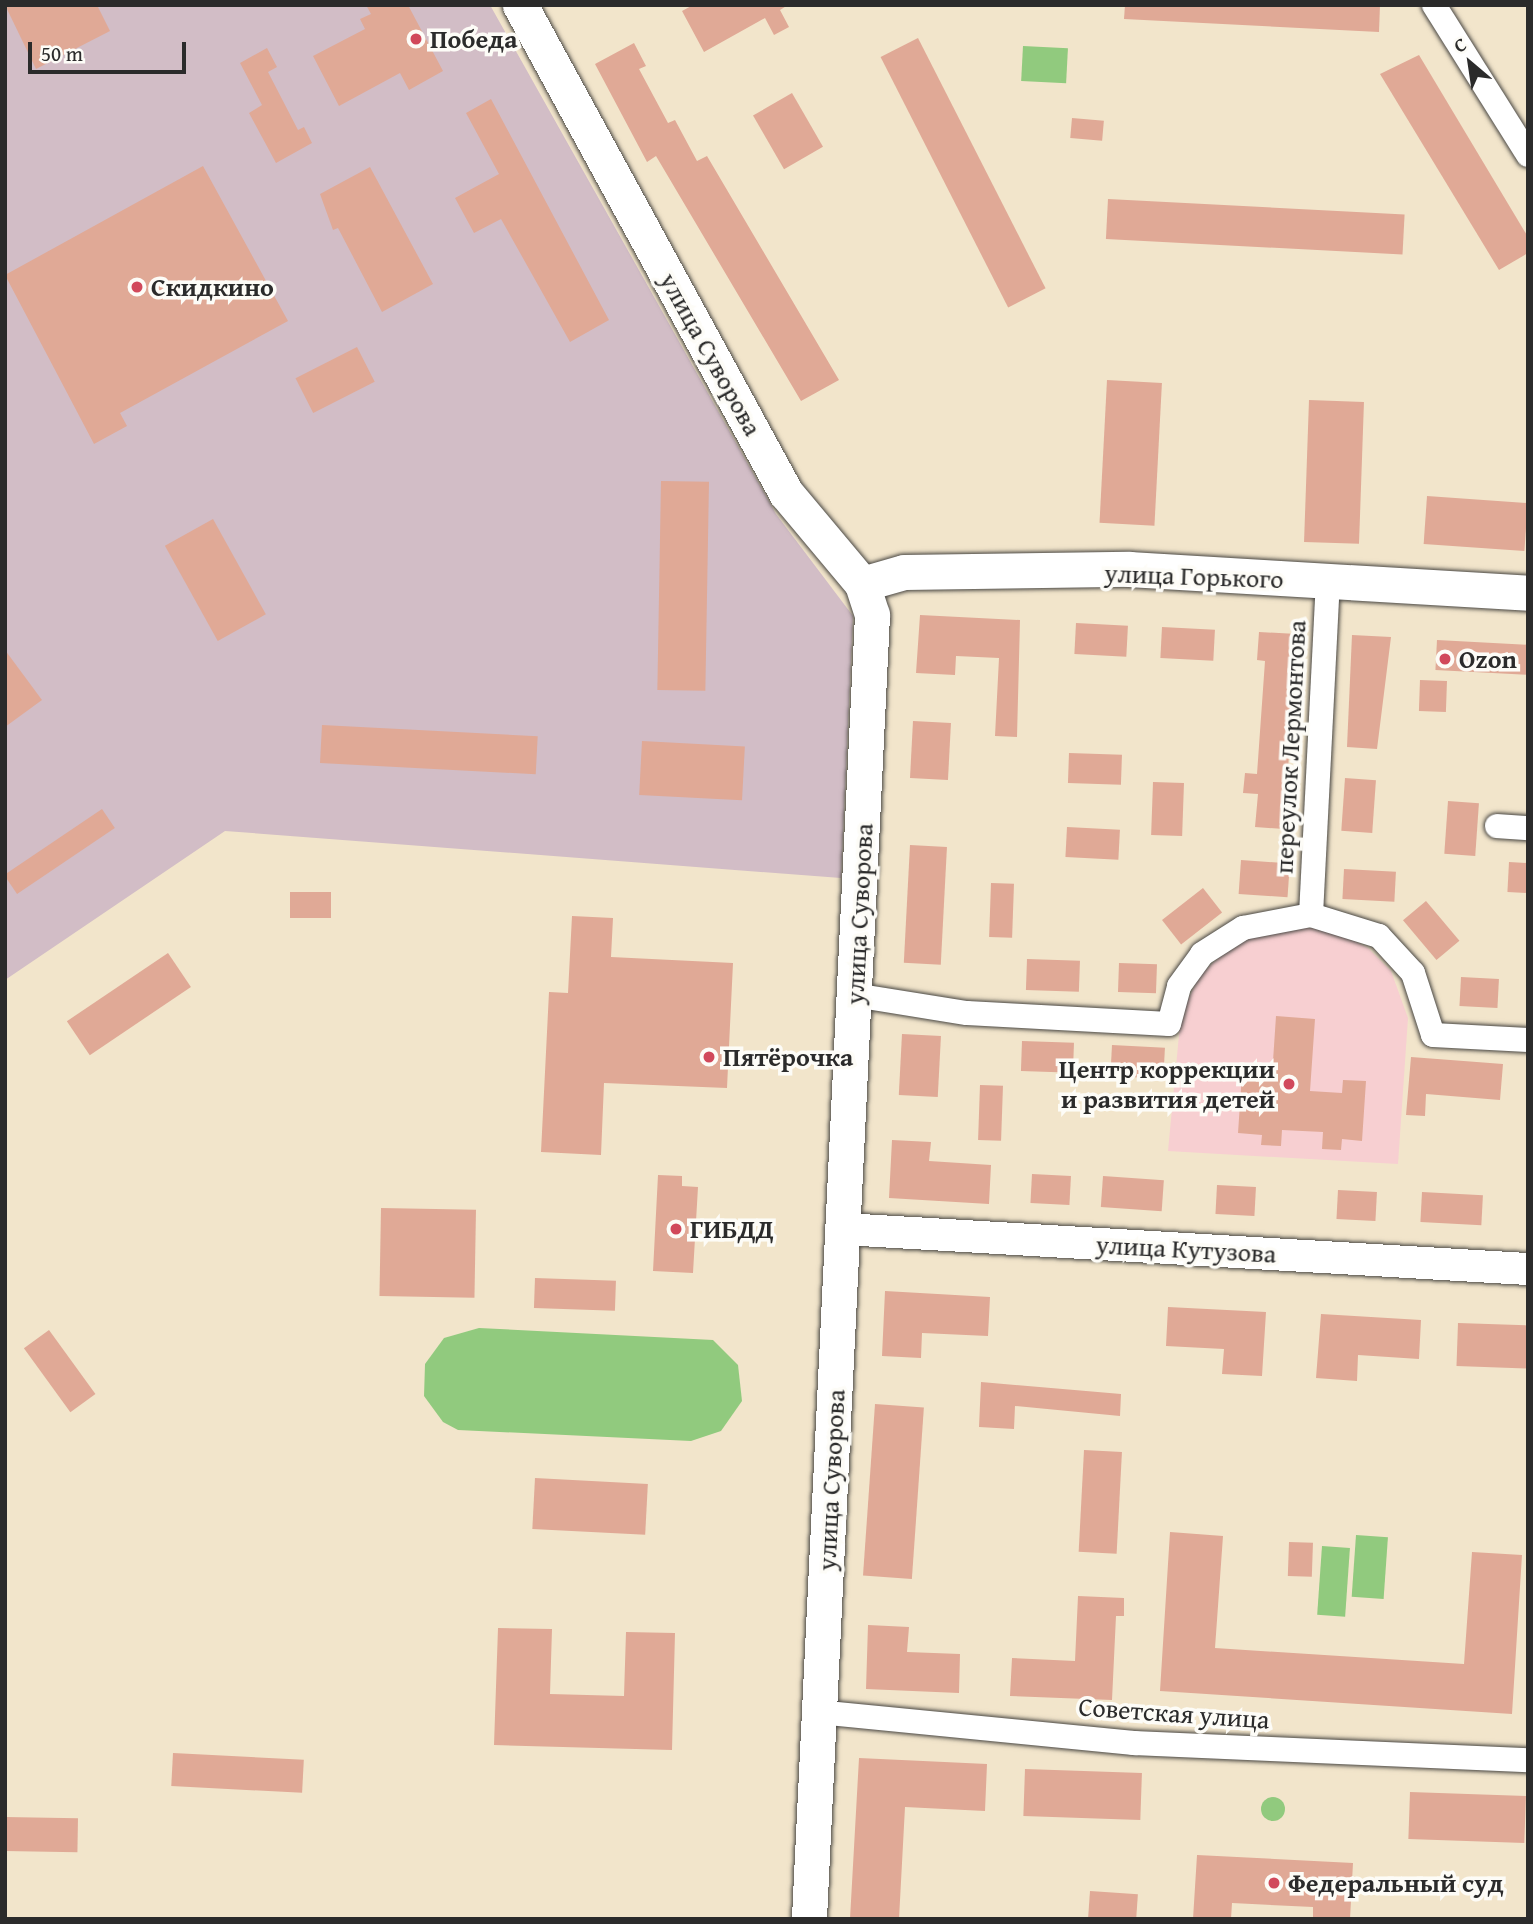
<!DOCTYPE html>
<meta charset="utf-8">
<style>
body{margin:0}
#map{position:relative;width:1533px;height:1924px;overflow:hidden;background:#f2e5cb;font-family:"Gentium Book Plus",serif}
div>[style]{position:absolute}
.built>*{inset:0;background:#f7cfd1}
.industrial>*{inset:0;background:#d2bdc6}
.green>*{inset:0;background:#91ca7e;transform-origin:0 0}
.round{border-radius:50%}
.building>*{inset:0;background:#e0a996;transform-origin:0 0}
.roads{filter:drop-shadow(0 0 2px #494743) drop-shadow(0 0 2px #494743)}
.minor>*{height:24px;margin:-12px;padding:0 12px;transform-origin:12px;border-radius:12px;background:#fff}
.tertiary>*{height:32px;margin:-16px;padding:0 16px;transform-origin:16px;border-radius:16px;background:#fff}
.secondary>*{height:35px;margin:-17.5px;padding:0 17.5px;transform-origin:17.5px;border-radius:17.5px;background:#fff}
.dots>*{width:19px;height:19px;translate:-50% -50%;box-sizing:border-box;border:4px solid #fdfcf7;border-radius:50%}
span{translate:-50% -50%;white-space:nowrap;text-align:center;line-height:1.15;-webkit-text-stroke:7px #fdfcf7;paint-order:stroke}
.poi-label{font-size:26px;color:#2b2b2b;font-weight:700}
.left{translate:0 -50%;text-align:left}
.right{translate:-100% -50%;text-align:right}
.street-label{font-size:26px;color:#2b2b2b}
.frame{position:absolute;inset:0;border:7px solid #2b2b2b;pointer-events:none}
.north{position:absolute;left:1435px;top:28px;width:70px;height:70px;-webkit-text-stroke:5px #fdfcf7;paint-order:stroke;rotate:331deg;font-size:19px;font-weight:700;line-height:28px;text-align:center;color:#2b2b2b}
.north::after{content:'';display:block;margin:auto;width:24px;height:32px;background:#2b2b2b;clip-path:polygon(50% 0,100% 100%,50% 72%,0 100%)}
.scale{position:absolute;left:28px;top:42px;width:158px;height:32px;box-sizing:border-box;border:4px solid #2b2b2b;border-top:0;padding-left:9px;font-size:21px;line-height:24px;white-space:nowrap;color:#2b2b2b;-webkit-text-stroke:5px #fdfcf7;paint-order:stroke}
</style>
<div id="map">
<div class="built">
<i style="clip-path:polygon(1284px 927px,1331px 929px,1368px 948px,1391px 971px,1408px 1018px,1398px 1164px,1168px 1151px,1181px 1014px,1200px 975px,1237px 941px)"></i>
</div>
<div class="industrial">
<i style="clip-path:polygon(5px 5px,490px 5px,776px 514px,853px 616px,841px 878px,225px 831px,5px 980px)"></i>
</div>
<div class="green">
<i style="left:1023px;top:46px;width:45px;height:35px;rotate:3deg"></i>
<i style="clip-path:polygon(479px 1328px,713px 1340px,738px 1365px,742px 1401px,721px 1431px,691px 1441px,458px 1430px,443px 1422px,424px 1396px,425px 1364px,444px 1338px)"></i>
<i style="left:1356px;top:1535px;width:32px;height:62px;rotate:4deg"></i>
<i style="left:1322px;top:1546px;width:28px;height:69px;rotate:4deg"></i>
<i class="round" style="left:1261px;top:1797px;width:24px;height:24px"></i>
</div>
<div class="building">
<i style="clip-path:polygon(5px 5px,97px 5px,110px 31px,36px 69px)"></i>
<i style="clip-path:polygon(366px 5px,408px 5px,443px 71px,409px 90px,400px 73px,339px 106px,313px 56px,365px 29px,360px 19px,371px 14px)"></i>
<i style="clip-path:polygon(693px 5px,788px 5px,780px 10px,789px 27px,774px 35px,765px 18px,704px 52px,682px 11px)"></i>
<i style="clip-path:polygon(1125px 5px,1380px 5px,1379px 32px,1124px 19px)"></i>
<i style="left:918px;top:38px;width:281px;height:42px;rotate:63deg"></i>
<i style="clip-path:polygon(634px 43px,646px 66px,639px 69px,668px 123px,675px 120px,697px 161px,707px 156px,839px 380px,801px 401px,656px 156px,647px 162px,595px 64px)"></i>
<i style="clip-path:polygon(267px 48px,277px 67px,268px 72px,298px 130px,304px 127px,312px 143px,276px 163px,249px 113px,262px 105px,240px 63px)"></i>
<i style="clip-path:polygon(1419px 55px,1528px 237px,1528px 253px,1499px 270px,1380px 74px)"></i>
<i style="left:792px;top:93px;width:62px;height:45px;rotate:60deg"></i>
<i style="clip-path:polygon(491px 99px,609px 320px,570px 342px,501px 219px,474px 233px,455px 198px,499px 174px,466px 113px)"></i>
<i style="left:1072px;top:118px;width:32px;height:20px;rotate:5deg"></i>
<i style="clip-path:polygon(203px 166px,288px 321px,120px 413px,127px 426px,94px 444px,5px 275px)"></i>
<i style="clip-path:polygon(370px 167px,433px 284px,382px 312px,338px 228px,333px 230px,320px 194px)"></i>
<i style="left:1108px;top:199px;width:297px;height:40px;rotate:3deg"></i>
<i style="left:357px;top:347px;width:39px;height:69px;rotate:63deg"></i>
<i style="left:1107px;top:380px;width:55px;height:143px;rotate:3deg"></i>
<i style="left:1309px;top:400px;width:55px;height:142px;rotate:2deg"></i>
<i style="left:661px;top:481px;width:48px;height:209px;rotate:1deg"></i>
<i style="left:1427px;top:496px;width:101px;height:48px;rotate:4deg"></i>
<i style="left:213px;top:519px;width:109px;height:55px;rotate:61deg"></i>
<i style="clip-path:polygon(920px 615px,1020px 620px,1017px 737px,995px 736px,999px 658px,956px 656px,955px 675px,916px 673px)"></i>
<i style="left:1076px;top:623px;width:52px;height:31px;rotate:3deg"></i>
<i style="left:1162px;top:627px;width:53px;height:31px;rotate:3deg"></i>
<i style="clip-path:polygon(1259px 632px,1297px 634px,1284px 829px,1255px 827px,1258px 794px,1243px 793px,1245px 773px,1257px 774px,1265px 661px,1257px 660px)"></i>
<i style="clip-path:polygon(1352px 635px,1391px 637px,1377px 749px,1347px 747px)"></i>
<i style="left:1437px;top:640px;width:91px;height:30px;rotate:3deg"></i>
<i style="clip-path:polygon(5px 650px,42px 700px,5px 727px)"></i>
<i style="left:1420px;top:680px;width:27px;height:31px;rotate:2deg"></i>
<i style="left:913px;top:721px;width:38px;height:57px;rotate:3deg"></i>
<i style="left:322px;top:725px;width:216px;height:38px;rotate:3deg"></i>
<i style="left:642px;top:741px;width:103px;height:54px;rotate:3deg"></i>
<i style="left:1069px;top:753px;width:53px;height:30px;rotate:2deg"></i>
<i style="left:1345px;top:778px;width:31px;height:53px;rotate:4deg"></i>
<i style="left:1153px;top:782px;width:31px;height:53px;rotate:2deg"></i>
<i style="left:1448px;top:801px;width:31px;height:53px;rotate:4deg"></i>
<i style="left:102px;top:809px;width:23px;height:118px;rotate:56deg"></i>
<i style="left:1067px;top:827px;width:53px;height:30px;rotate:3deg"></i>
<i style="left:910px;top:845px;width:37px;height:118px;rotate:3deg"></i>
<i style="left:1241px;top:860px;width:49px;height:34px;rotate:4deg"></i>
<i style="left:1509px;top:862px;width:19px;height:30px;rotate:3deg"></i>
<i style="left:1344px;top:869px;width:52px;height:30px;rotate:3deg"></i>
<i style="left:991px;top:883px;width:23px;height:54px;rotate:2deg"></i>
<i style="left:1203px;top:888px;width:31px;height:52px;rotate:52deg"></i>
<i style="left:290px;top:892px;width:41px;height:26px"></i>
<i style="left:1426px;top:901px;width:52px;height:30px;rotate:50deg"></i>
<i style="clip-path:polygon(572px 916px,613px 918px,611px 957px,733px 963px,727px 1088px,604px 1083px,601px 1155px,541px 1152px,549px 992px,568px 993px)"></i>
<i style="left:168px;top:953px;width:41px;height:122px;rotate:56deg"></i>
<i style="left:1027px;top:959px;width:53px;height:31px;rotate:2deg"></i>
<i style="left:1119px;top:963px;width:38px;height:29px;rotate:2deg"></i>
<i style="left:1461px;top:977px;width:38px;height:29px;rotate:3deg"></i>
<i style="clip-path:polygon(1276px 1016px,1315px 1019px,1310px 1091px,1342px 1093px,1343px 1080px,1366px 1081px,1362px 1141px,1342px 1139px,1341px 1150px,1322px 1149px,1323px 1132px,1282px 1130px,1281px 1146px,1261px 1145px,1262px 1135px,1238px 1133px,1242px 1074px,1272px 1076px)"></i>
<i style="left:902px;top:1034px;width:39px;height:61px;rotate:3deg"></i>
<i style="left:1022px;top:1041px;width:52px;height:30px;rotate:2deg"></i>
<i style="left:1112px;top:1045px;width:53px;height:31px;rotate:3deg"></i>
<i style="clip-path:polygon(1411px 1057px,1503px 1064px,1500px 1100px,1426px 1094px,1425px 1116px,1406px 1115px)"></i>
<i style="left:980px;top:1085px;width:23px;height:55px;rotate:2deg"></i>
<i style="clip-path:polygon(892px 1140px,931px 1142px,929px 1161px,991px 1165px,989px 1204px,889px 1198px)"></i>
<i style="left:1032px;top:1174px;width:39px;height:29px;rotate:3deg"></i>
<i style="clip-path:polygon(658px 1175px,682px 1176px,682px 1186px,698px 1187px,693px 1273px,653px 1271px)"></i>
<i style="left:1103px;top:1176px;width:61px;height:31px;rotate:4deg"></i>
<i style="left:1217px;top:1185px;width:39px;height:29px;rotate:3deg"></i>
<i style="left:1338px;top:1190px;width:39px;height:29px;rotate:3deg"></i>
<i style="left:1422px;top:1192px;width:61px;height:30px;rotate:3deg"></i>
<i style="left:381px;top:1208px;width:95px;height:88px;rotate:1deg"></i>
<i style="left:535px;top:1278px;width:81px;height:30px;rotate:2deg"></i>
<i style="clip-path:polygon(885px 1291px,990px 1297px,988px 1336px,922px 1333px,921px 1358px,882px 1356px)"></i>
<i style="clip-path:polygon(1168px 1307px,1266px 1312px,1262px 1376px,1222px 1374px,1224px 1349px,1166px 1346px)"></i>
<i style="clip-path:polygon(1321px 1314px,1421px 1320px,1419px 1359px,1358px 1355px,1357px 1381px,1316px 1378px)"></i>
<i style="left:1458px;top:1323px;width:70px;height:43px;rotate:2deg"></i>
<i style="left:49px;top:1330px;width:79px;height:31px;rotate:54deg"></i>
<i style="clip-path:polygon(981px 1382px,1121px 1394px,1120px 1416px,1015px 1406px,1014px 1429px,979px 1427px)"></i>
<i style="left:875px;top:1404px;width:49px;height:172px;rotate:4deg"></i>
<i style="left:1084px;top:1450px;width:38px;height:102px;rotate:3deg"></i>
<i style="left:535px;top:1478px;width:113px;height:51px;rotate:3deg"></i>
<i style="clip-path:polygon(1170px 1532px,1223px 1536px,1215px 1648px,1464px 1664px,1472px 1552px,1522px 1555px,1512px 1714px,1160px 1691px)"></i>
<i style="left:1289px;top:1542px;width:24px;height:34px;rotate:2deg"></i>
<i style="clip-path:polygon(1078px 1596px,1124px 1598px,1124px 1616px,1116px 1616px,1112px 1700px,1010px 1696px,1012px 1658px,1075px 1661px)"></i>
<i style="clip-path:polygon(868px 1625px,909px 1627px,907px 1652px,960px 1654px,959px 1693px,866px 1689px)"></i>
<i style="clip-path:polygon(498px 1628px,552px 1629px,550px 1694px,624px 1696px,626px 1632px,675px 1633px,672px 1750px,494px 1745px)"></i>
<i style="left:173px;top:1753px;width:131px;height:33px;rotate:3deg"></i>
<i style="clip-path:polygon(859px 1758px,987px 1764px,985px 1811px,905px 1807px,899px 1919px,850px 1919px)"></i>
<i style="left:1025px;top:1769px;width:117px;height:47px;rotate:2deg"></i>
<i style="left:1410px;top:1792px;width:116px;height:47px;rotate:2deg"></i>
<i style="left:5px;top:1817px;width:73px;height:34px;rotate:1deg"></i>
<i style="clip-path:polygon(1197px 1855px,1353px 1863px,1350px 1919px,1313px 1919px,1313px 1907px,1232px 1903px,1231px 1919px,1193px 1919px)"></i>
<i style="left:1090px;top:1891px;width:48px;height:28px;rotate:4deg"></i>
</div>
<div class="roads">
<div class="minor">
<i style="left:1434px;top:5px;width:177px;rotate:57.9deg"></i>
<i style="left:1497px;top:826px;width:31px;rotate:4deg"></i>
<i style="left:1311px;top:915px;width:334px;rotate:-87.1deg"></i>
<i style="left:854px;top:995px;width:114px;rotate:9.1deg"></i>
<i style="left:967px;top:1013px;width:202px;rotate:3.1deg"></i>
<i style="left:1169px;top:1024px;width:39px;rotate:-75deg"></i>
<i style="left:1179px;top:986px;width:39px;rotate:-54deg"></i>
<i style="left:1202px;top:954px;width:49px;rotate:-32.4deg"></i>
<i style="left:1243px;top:928px;width:69px;rotate:-10.8deg"></i>
<i style="left:1311px;top:915px;width:71px;rotate:17.2deg"></i>
<i style="left:1379px;top:936px;width:50px;rotate:47.4deg"></i>
<i style="left:1413px;top:973px;width:65px;rotate:72.1deg"></i>
<i style="left:1433px;top:1035px;width:95px;rotate:3deg"></i>
<i style="left:818px;top:1712px;width:318px;rotate:5.6deg"></i>
<i style="left:1134px;top:1743px;width:394px;rotate:2.5deg"></i>
</div>
<div class="tertiary">
<i style="left:844px;top:1229px;width:685px;rotate:3.35deg"></i>
</div>
<div class="secondary">
<i style="left:520px;top:5px;width:556px;rotate:61.41deg"></i>
<i style="left:786px;top:493px;width:119px;rotate:50.1deg"></i>
<i style="left:862px;top:584px;width:33px;rotate:72deg"></i>
<i style="left:872px;top:615px;width:1306px;rotate:92.77deg"></i>
<i style="left:862px;top:584px;width:44px;rotate:-15.9deg"></i>
<i style="left:904px;top:572px;width:225px;rotate:-0.8deg"></i>
<i style="left:1129px;top:569px;width:400px;rotate:3.4deg"></i>
</div>
</div>
<div class="dots">
<i style="left:416px;top:39px;background:#d1495b"></i>
<i style="left:137px;top:287px;background:#d1495b"></i>
<i style="left:1445px;top:659px;background:#d1495b"></i>
<i style="left:709px;top:1057px;background:#d1495b"></i>
<i style="left:1289px;top:1084px;background:#d1495b"></i>
<i style="left:676px;top:1229px;background:#d1495b"></i>
<i style="left:1274px;top:1883px;background:#d1495b"></i>
</div>
<div class="poi-label">
<span class="left" style="left:430px;top:39px">Победа</span>
<span class="left" style="left:151px;top:287px">Скидкино</span>
<span class="left" style="left:1459px;top:659px">Ozon</span>
<span class="left" style="left:723px;top:1057px">Пятёрочка</span>
<span class="right" style="left:1275px;top:1084px">Центр коррекции<br>и развития детей</span>
<span class="left" style="left:690px;top:1229px">ГИБДД</span>
<span class="left" style="left:1288px;top:1883px">Федеральный суд</span>
</div>
<div class="street-label">
<span style="left:711px;top:354px;rotate:61deg">улица Суворова</span>
<span style="left:1194px;top:576px;rotate:2deg">улица Горького</span>
<span style="left:1290px;top:747px;rotate:-87deg">переулок Лермонтова</span>
<span style="left:859px;top:914px;rotate:-87deg">улица Суворова</span>
<span style="left:1186px;top:1249px;rotate:3deg">улица Кутузова</span>
<span style="left:831px;top:1480px;rotate:-87deg">улица Суворова</span>
<span style="left:1174px;top:1713px;rotate:4deg">Советская улица</span>
</div>
<div class="frame"></div>
<div class="north">С</div>
<div class="scale">50 m</div>
</div>
